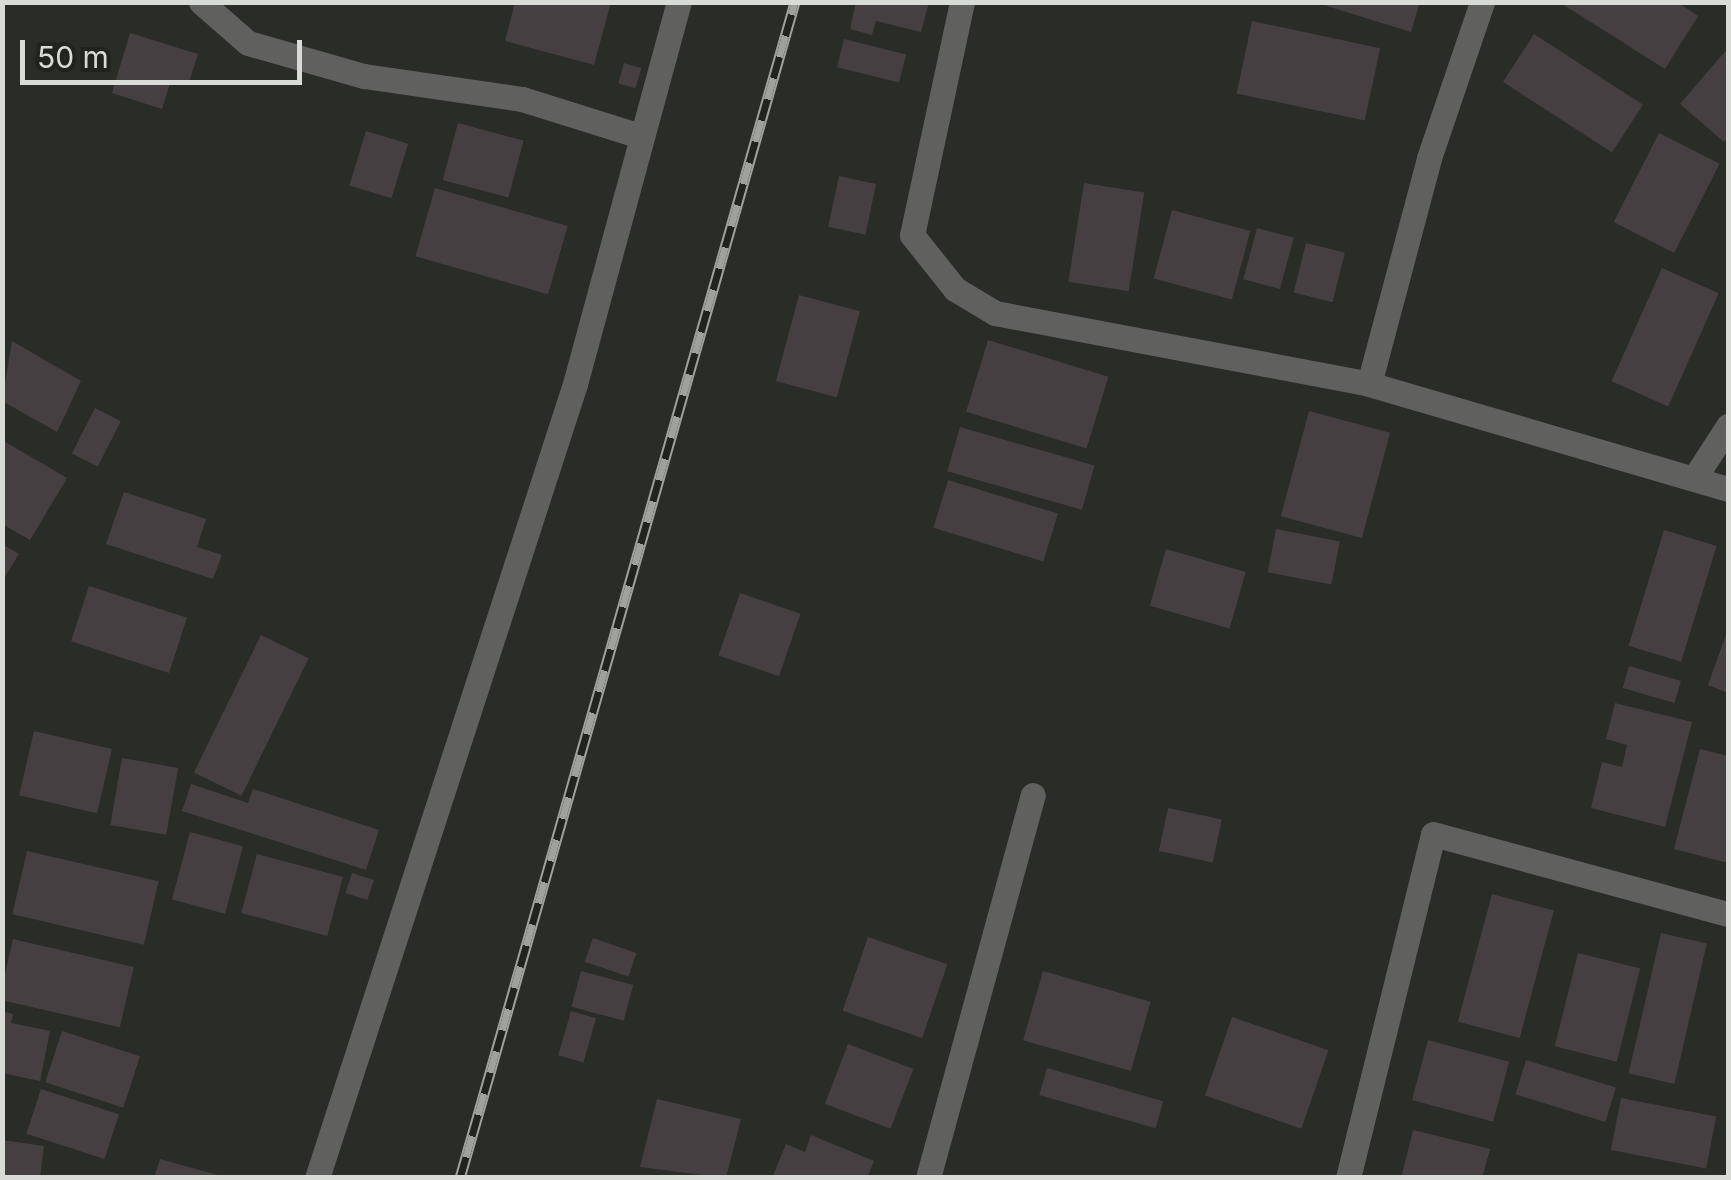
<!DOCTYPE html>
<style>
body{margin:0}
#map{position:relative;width:1731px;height:1180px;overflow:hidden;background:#2a2c27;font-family:Inter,sans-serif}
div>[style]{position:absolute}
.building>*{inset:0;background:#463f42;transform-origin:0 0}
.minor>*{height:25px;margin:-12.5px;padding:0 12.5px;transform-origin:12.5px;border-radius:12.5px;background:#60615e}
.rail>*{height:11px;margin-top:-5.5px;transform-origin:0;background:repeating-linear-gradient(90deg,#21231d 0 22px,#9fa19d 0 44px);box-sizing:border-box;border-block:2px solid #9fa19d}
span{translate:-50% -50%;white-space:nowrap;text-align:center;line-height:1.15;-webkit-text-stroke:8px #21231d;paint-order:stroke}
.frame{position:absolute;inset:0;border:5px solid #d9dbd7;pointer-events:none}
.scale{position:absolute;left:20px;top:40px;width:282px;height:45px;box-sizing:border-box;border:5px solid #d9dbd7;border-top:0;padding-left:12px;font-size:30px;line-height:35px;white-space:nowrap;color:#d9dbd7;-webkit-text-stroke:8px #21231d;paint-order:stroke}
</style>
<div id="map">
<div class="building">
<i style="clip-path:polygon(515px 2px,611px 2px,594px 65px,505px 41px)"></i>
<i style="clip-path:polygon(856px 2px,929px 2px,921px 32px,876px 21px,872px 35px,850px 29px)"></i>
<i style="clip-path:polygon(1314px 2px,1420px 2px,1411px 32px)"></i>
<i style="clip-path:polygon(1559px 2px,1677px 2px,1698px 16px,1665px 69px)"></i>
<i style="left:1252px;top:21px;width:131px;height:74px;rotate:12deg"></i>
<i style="clip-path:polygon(130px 33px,198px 54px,188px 85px,171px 80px,162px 109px,112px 93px)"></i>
<i style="left:1534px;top:34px;width:130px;height:57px;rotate:33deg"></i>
<i style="left:844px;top:39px;width:64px;height:29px;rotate:14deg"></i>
<i style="clip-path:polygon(1728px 48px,1728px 137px,1724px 142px,1680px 104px)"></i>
<i style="left:624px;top:63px;width:18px;height:21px;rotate:16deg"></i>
<i style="left:458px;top:123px;width:68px;height:59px;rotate:15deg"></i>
<i style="left:366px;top:131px;width:44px;height:57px;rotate:17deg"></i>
<i style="left:1659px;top:133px;width:68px;height:100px;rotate:27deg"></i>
<i style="left:839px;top:176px;width:38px;height:52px;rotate:12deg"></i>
<i style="left:1084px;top:183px;width:61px;height:100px;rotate:9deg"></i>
<i style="left:435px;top:188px;width:138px;height:71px;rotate:16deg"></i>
<i style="left:1172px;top:210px;width:81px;height:71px;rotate:15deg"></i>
<i style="left:1257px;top:228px;width:38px;height:53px;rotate:15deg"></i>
<i style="left:1306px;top:243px;width:40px;height:51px;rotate:14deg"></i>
<i style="left:1662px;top:268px;width:62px;height:124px;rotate:24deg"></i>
<i style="left:799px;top:295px;width:63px;height:89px;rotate:15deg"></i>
<i style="left:988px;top:340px;width:126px;height:75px;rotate:17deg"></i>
<i style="clip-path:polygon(12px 341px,81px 381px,57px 432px,2px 401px)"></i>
<i style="left:95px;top:408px;width:29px;height:51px;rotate:27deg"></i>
<i style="left:1309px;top:411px;width:84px;height:109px;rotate:15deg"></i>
<i style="left:960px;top:427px;width:140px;height:46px;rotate:16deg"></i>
<i style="clip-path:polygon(2px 440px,67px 478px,30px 540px,2px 524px)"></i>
<i style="left:948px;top:480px;width:115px;height:50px;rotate:17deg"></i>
<i style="clip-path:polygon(124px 492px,206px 519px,197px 547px,222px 555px,213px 579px,106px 544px)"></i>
<i style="left:1276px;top:529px;width:65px;height:44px;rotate:11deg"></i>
<i style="left:1664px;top:530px;width:55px;height:121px;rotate:17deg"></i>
<i style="clip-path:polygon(2px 544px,19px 554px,2px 581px)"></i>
<i style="left:1166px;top:549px;width:83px;height:59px;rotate:16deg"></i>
<i style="left:89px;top:586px;width:103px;height:58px;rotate:18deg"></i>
<i style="left:740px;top:593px;width:64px;height:66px;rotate:19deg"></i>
<i style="clip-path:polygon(1728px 629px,1728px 693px,1708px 685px)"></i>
<i style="left:261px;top:635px;width:53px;height:153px;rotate:26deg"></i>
<i style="left:1629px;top:666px;width:54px;height:23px;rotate:16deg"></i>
<i style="clip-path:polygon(1615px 703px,1692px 722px,1665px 827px,1591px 808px,1602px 762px,1622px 767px,1627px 745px,1606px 739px)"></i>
<i style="left:34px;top:731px;width:80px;height:66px;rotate:13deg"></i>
<i style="clip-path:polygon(1700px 749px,1728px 756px,1728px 863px,1674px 849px)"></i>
<i style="left:122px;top:758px;width:57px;height:68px;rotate:10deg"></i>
<i style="clip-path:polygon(191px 784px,248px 803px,253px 789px,379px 830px,366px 870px,182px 811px)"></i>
<i style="left:1168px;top:808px;width:55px;height:44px;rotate:12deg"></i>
<i style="left:190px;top:832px;width:55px;height:70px;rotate:15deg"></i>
<i style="left:27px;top:851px;width:135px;height:65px;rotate:13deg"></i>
<i style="left:257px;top:854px;width:89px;height:61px;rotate:15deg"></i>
<i style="left:352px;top:873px;width:23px;height:21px;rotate:18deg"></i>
<i style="left:1492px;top:894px;width:64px;height:132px;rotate:15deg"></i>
<i style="left:1661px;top:933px;width:47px;height:144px;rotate:13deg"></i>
<i style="left:868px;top:937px;width:84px;height:78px;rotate:19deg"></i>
<i style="left:593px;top:938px;width:46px;height:25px;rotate:19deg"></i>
<i style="left:13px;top:939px;width:124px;height:62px;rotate:13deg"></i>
<i style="left:1578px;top:953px;width:64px;height:96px;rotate:14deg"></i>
<i style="left:581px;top:971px;width:54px;height:37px;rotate:15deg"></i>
<i style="left:1043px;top:971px;width:112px;height:72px;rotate:16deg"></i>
<i style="clip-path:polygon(2px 1011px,13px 1014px,11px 1023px,50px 1031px,40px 1081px,2px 1073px)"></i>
<i style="left:571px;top:1011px;width:26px;height:46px;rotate:16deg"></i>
<i style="left:1232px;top:1017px;width:102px;height:83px;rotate:19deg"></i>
<i style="left:62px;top:1031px;width:82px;height:54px;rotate:18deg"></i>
<i style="left:1428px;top:1040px;width:84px;height:62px;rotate:15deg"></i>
<i style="left:848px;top:1044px;width:70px;height:64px;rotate:21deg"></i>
<i style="left:1526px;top:1060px;width:94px;height:36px;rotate:17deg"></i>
<i style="left:1047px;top:1068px;width:121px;height:28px;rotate:16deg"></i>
<i style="left:41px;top:1089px;width:82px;height:47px;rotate:18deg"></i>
<i style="left:1621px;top:1098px;width:97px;height:53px;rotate:11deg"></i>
<i style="clip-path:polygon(657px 1099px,741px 1119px,726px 1178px,640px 1167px)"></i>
<i style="clip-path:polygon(1413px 1130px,1490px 1149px,1482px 1178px,1401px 1178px)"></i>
<i style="clip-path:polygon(811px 1135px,874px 1161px,867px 1178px,772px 1178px,786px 1144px,805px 1152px)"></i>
<i style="clip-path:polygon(2px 1140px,44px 1146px,40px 1178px,2px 1178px)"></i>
<i style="clip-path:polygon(160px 1159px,221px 1176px,221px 1178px,154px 1178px)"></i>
</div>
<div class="minor">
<i style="left:201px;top:2px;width:62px;rotate:41.1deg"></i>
<i style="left:248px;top:43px;width:121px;rotate:15.9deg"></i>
<i style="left:364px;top:76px;width:160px;rotate:8.3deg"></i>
<i style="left:522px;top:99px;width:121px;rotate:17.4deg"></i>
<i style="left:962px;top:2px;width:238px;rotate:102.1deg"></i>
<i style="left:912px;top:235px;width:69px;rotate:51.5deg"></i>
<i style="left:955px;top:289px;width:47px;rotate:31deg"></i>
<i style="left:995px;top:313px;width:381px;rotate:10.7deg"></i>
<i style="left:1369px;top:384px;width:374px;rotate:16.3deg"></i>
<i style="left:1369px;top:384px;width:234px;rotate:-75.1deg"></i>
<i style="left:1429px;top:158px;width:165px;rotate:-71.2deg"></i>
<i style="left:1695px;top:477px;width:61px;rotate:-57.1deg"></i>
<i style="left:317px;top:1178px;width:835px;rotate:-72deg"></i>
<i style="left:575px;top:384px;width:396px;rotate:-74.8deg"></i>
<i style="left:928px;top:1178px;width:397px;rotate:-74.7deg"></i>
<i style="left:1348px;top:1178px;width:354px;rotate:-76.1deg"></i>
<i style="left:1433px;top:834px;width:306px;rotate:15.2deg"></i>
</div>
<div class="rail">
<i style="left:460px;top:1178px;width:1223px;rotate:-74.1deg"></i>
</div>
<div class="frame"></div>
<div class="scale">50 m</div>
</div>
